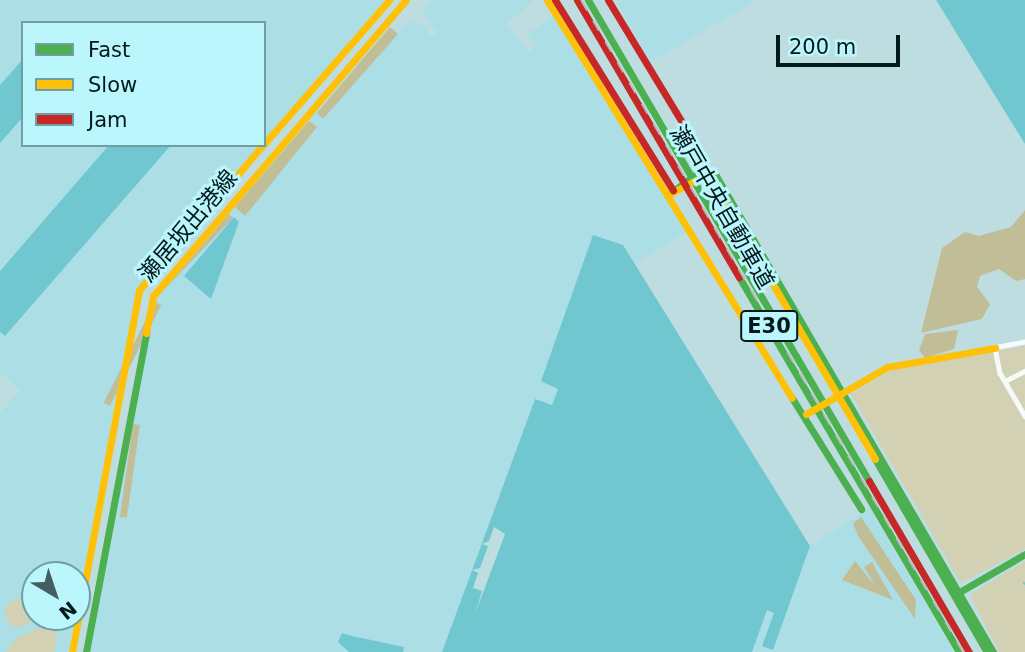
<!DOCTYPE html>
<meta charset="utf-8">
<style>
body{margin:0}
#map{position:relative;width:1025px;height:652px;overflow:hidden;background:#bedde1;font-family:"DejaVu Sans","Noto Sans JP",sans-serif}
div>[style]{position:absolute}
.built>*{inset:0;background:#abdfe5}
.green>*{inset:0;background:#d2d1b3}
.round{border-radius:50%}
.forest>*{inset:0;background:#c1be97;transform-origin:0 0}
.water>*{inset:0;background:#71c7d0}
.pier>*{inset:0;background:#bedde1}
.stream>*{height:2px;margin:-1px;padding:0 1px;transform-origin:1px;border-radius:1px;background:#71c7d0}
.street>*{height:4.5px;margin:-2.25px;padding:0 2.25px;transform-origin:2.25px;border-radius:2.25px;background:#f5fafa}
.fast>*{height:7px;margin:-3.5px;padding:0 3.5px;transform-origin:3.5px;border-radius:3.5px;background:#4caf50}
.slow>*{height:7px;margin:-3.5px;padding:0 3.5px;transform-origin:3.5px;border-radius:3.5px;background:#ffc107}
.jam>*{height:7px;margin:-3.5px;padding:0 3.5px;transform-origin:3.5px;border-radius:3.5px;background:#c62828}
.rail>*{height:2px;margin-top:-1px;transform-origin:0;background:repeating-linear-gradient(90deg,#b4bcbc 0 12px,transparent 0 24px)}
span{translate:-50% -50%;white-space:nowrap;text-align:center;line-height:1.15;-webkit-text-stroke:6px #bbf6fd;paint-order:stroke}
.shield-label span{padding:2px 5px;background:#bbf6fd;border:2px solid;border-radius:5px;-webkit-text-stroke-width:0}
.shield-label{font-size:21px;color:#031a1c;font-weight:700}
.street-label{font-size:23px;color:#031a1c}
.legend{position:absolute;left:21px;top:21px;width:245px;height:126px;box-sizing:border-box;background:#bbf6fd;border:2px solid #719ea3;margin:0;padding:9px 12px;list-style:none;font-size:21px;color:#031a1c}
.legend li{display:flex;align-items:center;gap:14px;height:35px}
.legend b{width:35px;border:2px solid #719ea3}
.north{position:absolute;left:21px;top:561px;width:70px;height:70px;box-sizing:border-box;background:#bbf6fd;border:2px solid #719ea3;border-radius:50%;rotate:141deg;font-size:19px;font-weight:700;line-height:28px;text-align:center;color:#031a1c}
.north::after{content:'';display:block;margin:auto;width:24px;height:32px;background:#445e61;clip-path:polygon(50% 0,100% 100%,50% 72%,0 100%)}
.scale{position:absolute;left:776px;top:35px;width:124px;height:32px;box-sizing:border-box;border:4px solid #031a1c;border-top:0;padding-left:9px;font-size:21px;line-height:24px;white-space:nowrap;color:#031a1c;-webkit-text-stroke:5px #bbf6fd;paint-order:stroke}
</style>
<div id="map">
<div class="built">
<i style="clip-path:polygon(0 0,385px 0,264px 140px,264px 23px,23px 23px,23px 145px,260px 145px,137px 289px,77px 609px,77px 575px,35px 575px,35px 617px,75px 617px,68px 652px,0 652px,0 413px,20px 390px,0 373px)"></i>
<i style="clip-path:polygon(432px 0,534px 0,507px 24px,528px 52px,537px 46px,528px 34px,553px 16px,687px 231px,635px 264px,623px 245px,541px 381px,558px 388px,552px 405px,535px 399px,442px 652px,90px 652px,155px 299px,381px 37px,390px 43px,409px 21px,426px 27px,430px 37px,438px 34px,422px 11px)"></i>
<i style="clip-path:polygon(616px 0,757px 0,651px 62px)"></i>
<i style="clip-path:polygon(870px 508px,954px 652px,752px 652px,767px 610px,774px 613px,773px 649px,810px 546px)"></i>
</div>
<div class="green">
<i style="clip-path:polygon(1025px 346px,1025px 549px,961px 583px,851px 394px,893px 370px)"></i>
<i style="clip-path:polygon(1025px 561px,1025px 652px,999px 652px,970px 595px)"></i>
<i class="round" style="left:5px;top:599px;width:28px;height:28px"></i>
<i style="clip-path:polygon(41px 628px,58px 630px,54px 652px,5px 652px,18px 637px)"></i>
</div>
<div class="forest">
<i style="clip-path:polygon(390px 27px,398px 34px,323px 119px,317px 113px)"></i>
<i style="clip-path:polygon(309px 121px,317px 127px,245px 216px,235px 207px)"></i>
<i style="clip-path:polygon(1025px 210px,1025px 279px,1016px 281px,999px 269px,980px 276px,977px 287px,990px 304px,982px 319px,921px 333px,942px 248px,965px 232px,979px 236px,1011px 227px)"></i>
<i style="clip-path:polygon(229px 214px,233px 218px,159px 295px)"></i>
<i style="left:155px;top:302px;width:7px;height:113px;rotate:27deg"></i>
<i style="clip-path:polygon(958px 330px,954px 349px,925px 358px,919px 350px,925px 334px)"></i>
<i style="left:133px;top:424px;width:7px;height:94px;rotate:8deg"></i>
<i style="clip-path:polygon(861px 517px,916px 600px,915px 619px,858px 536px,853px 523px)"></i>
<i style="clip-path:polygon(855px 561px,875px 586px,864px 567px,872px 562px,893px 600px,842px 580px)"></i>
</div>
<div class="water">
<i style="clip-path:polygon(936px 0,1025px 0,1025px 144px)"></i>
<i style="clip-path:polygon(23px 59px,23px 117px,0 143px,0 85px)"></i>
<i style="clip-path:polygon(109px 145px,171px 145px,5px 336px,0 332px,0 271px)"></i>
<i style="clip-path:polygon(234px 217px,239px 222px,211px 299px,184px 276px)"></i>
<i style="clip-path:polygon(593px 235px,623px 245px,810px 546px,773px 650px,762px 646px,774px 613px,767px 610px,752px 652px,442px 652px,535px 399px,552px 405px,558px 389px,541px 381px)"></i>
<i style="clip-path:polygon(342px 633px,352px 636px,404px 647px,403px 652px,349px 652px,338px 642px)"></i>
</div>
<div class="pier">
<i style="clip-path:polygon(494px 527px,505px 534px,475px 614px,482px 591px,473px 588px,478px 573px,472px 570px,480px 568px,488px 546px,482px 544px,489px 541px)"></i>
</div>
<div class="stream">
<i style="left:1024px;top:583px;width:1px;rotate:45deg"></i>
</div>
<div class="street">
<i style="left:1025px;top:342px;width:31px;rotate:169deg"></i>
<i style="left:995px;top:348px;width:25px;rotate:79deg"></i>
<i style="left:1000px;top:373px;width:50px;rotate:59.8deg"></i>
<i style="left:1005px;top:381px;width:22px;rotate:-27deg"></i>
</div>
<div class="fast">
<i style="left:588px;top:0;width:557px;rotate:59.71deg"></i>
<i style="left:669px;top:194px;width:41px;rotate:-36deg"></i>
<i style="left:702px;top:170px;width:14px;rotate:17deg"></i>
<i style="left:715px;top:174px;width:553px;rotate:59.82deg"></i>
<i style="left:739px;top:277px;width:435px;rotate:59.6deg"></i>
<i style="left:792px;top:398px;width:131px;rotate:58.1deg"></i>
<i style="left:875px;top:459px;width:223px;rotate:59.9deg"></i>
<i style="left:956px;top:594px;width:80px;rotate:-30.1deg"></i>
<i style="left:86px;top:652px;width:325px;rotate:-79.3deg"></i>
</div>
<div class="slow">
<i style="left:547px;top:0;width:467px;rotate:58.4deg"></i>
<i style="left:264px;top:144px;width:191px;rotate:-49deg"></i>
<i style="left:669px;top:194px;width:37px;rotate:-27deg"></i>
<i style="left:702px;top:177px;width:10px;rotate:17deg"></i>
<i style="left:712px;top:180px;width:323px;rotate:59.7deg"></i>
<i style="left:146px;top:333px;width:38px;rotate:-79deg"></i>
<i style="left:153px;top:296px;width:389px;rotate:-49.5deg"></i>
<i style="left:806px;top:414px;width:94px;rotate:-30.1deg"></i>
<i style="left:887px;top:367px;width:110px;rotate:-10deg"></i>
<i style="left:72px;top:652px;width:368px;rotate:-79.5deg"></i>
<i style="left:139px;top:290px;width:191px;rotate:-49.5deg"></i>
</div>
<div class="jam">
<i style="left:555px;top:0;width:224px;rotate:58.2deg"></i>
<i style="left:577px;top:0;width:321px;rotate:59.7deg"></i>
<i style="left:608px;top:0;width:181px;rotate:58.8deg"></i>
<i style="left:869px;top:481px;width:198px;rotate:59.7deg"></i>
</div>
<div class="rail">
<i style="left:581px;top:0;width:756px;rotate:59.63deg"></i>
</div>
<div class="shield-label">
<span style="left:769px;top:326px">E30</span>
</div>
<div class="street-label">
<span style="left:722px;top:207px;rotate:60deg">瀬戸中央自動車道</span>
<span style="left:188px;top:226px;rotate:-50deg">瀬居坂出港線</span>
</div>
<ul class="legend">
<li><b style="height:9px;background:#4caf50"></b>Fast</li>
<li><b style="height:9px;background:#ffc107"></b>Slow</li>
<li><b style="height:9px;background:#c62828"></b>Jam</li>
</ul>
<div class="north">N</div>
<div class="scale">200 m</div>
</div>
